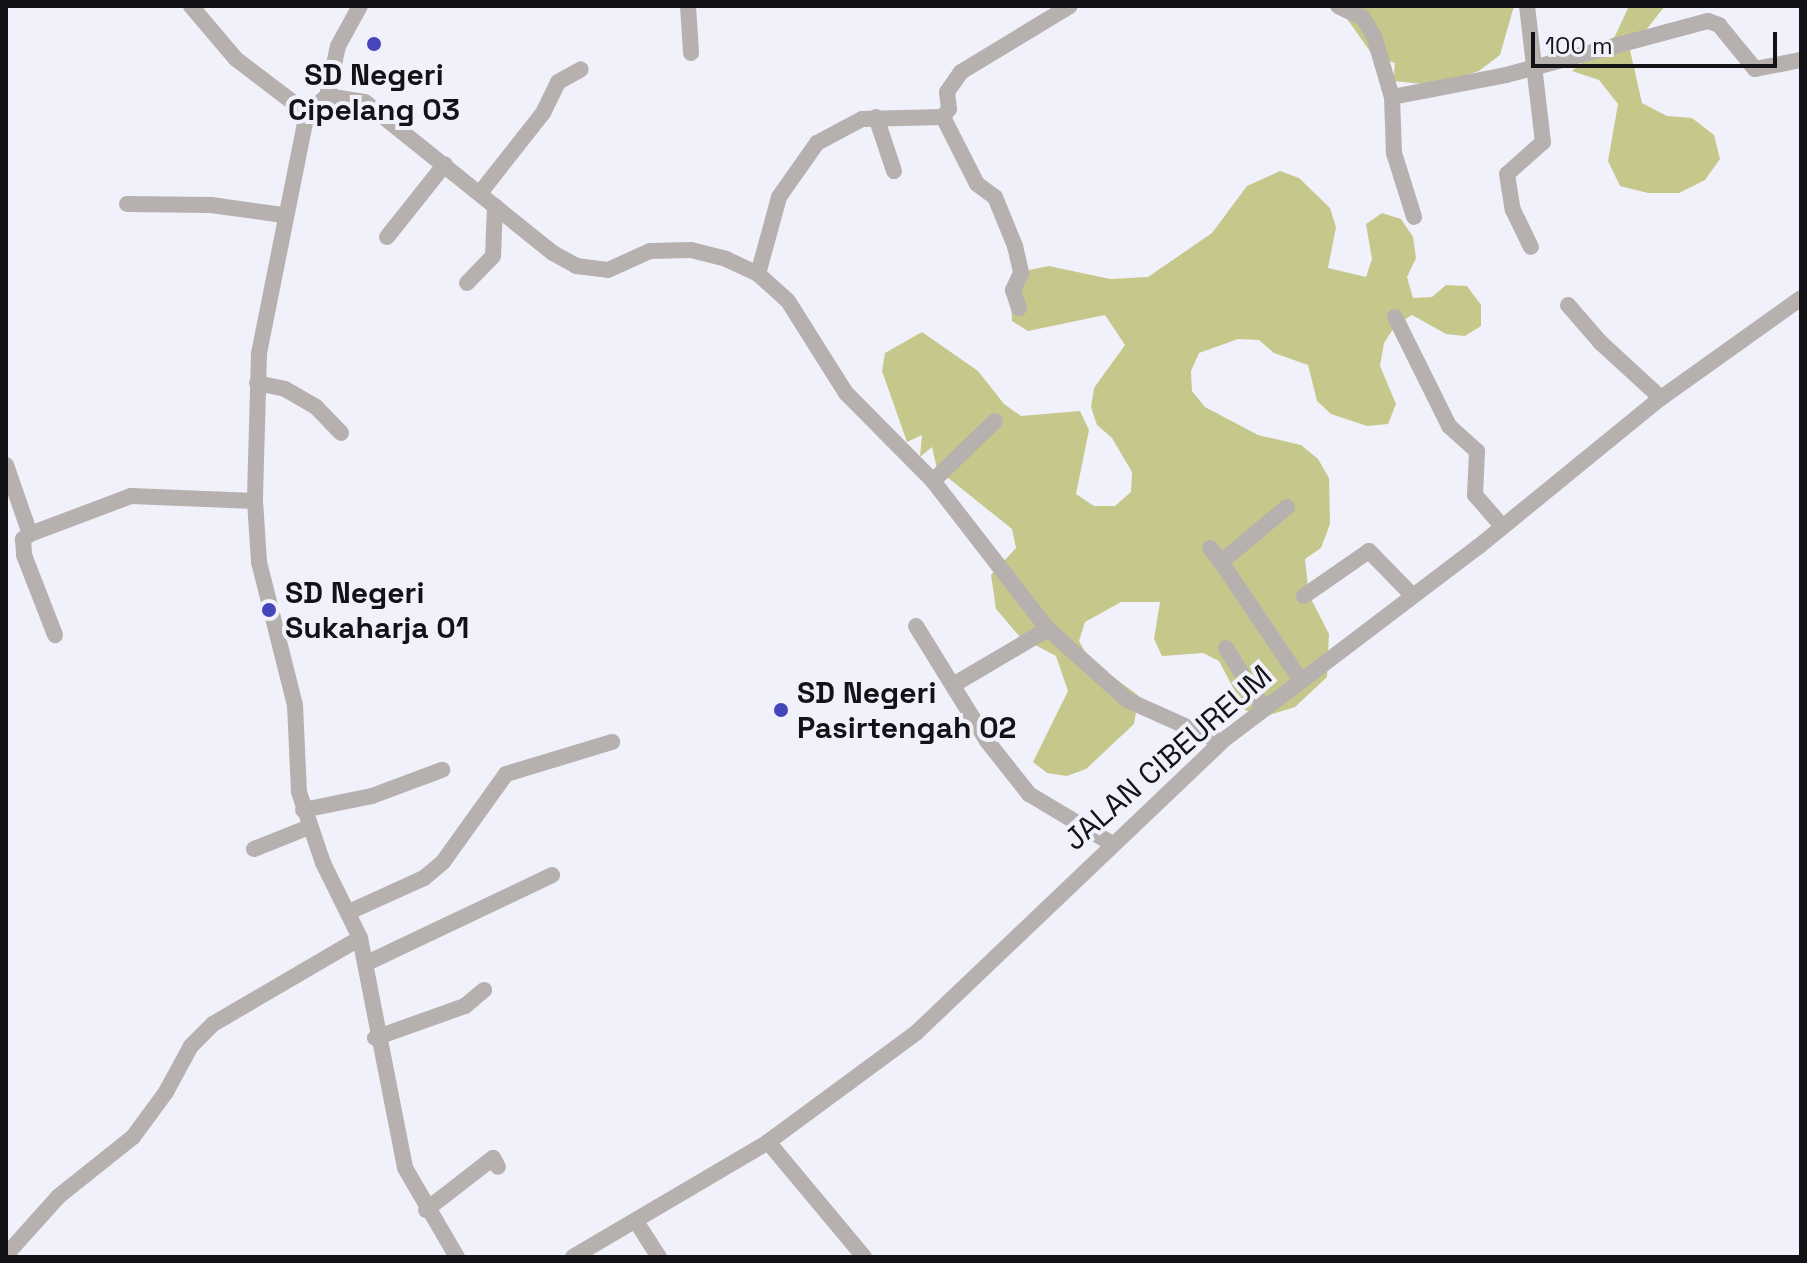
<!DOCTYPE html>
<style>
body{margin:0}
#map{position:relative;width:1807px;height:1263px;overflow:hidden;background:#f1f1fc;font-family:"Space Grotesk",sans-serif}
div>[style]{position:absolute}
.green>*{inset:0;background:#c5c88a}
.minor>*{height:16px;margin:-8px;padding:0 8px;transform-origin:8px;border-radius:8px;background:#b6b0af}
.dots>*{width:22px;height:22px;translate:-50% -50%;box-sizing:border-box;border:4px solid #f1f1fc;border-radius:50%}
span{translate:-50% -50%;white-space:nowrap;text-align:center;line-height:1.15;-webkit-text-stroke:8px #f1f1fc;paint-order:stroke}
.poi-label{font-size:30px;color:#131317;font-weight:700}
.left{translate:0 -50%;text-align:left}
.street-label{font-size:30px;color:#131317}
.frame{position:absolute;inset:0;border:8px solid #131317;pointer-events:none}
.scale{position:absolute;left:1531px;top:32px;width:246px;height:36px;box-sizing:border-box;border:4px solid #131317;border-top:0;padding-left:10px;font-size:24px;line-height:28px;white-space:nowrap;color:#131317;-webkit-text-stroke:6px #f1f1fc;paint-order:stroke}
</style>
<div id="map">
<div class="green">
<i style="clip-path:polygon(1338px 6px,1514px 6px,1500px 55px,1479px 71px,1419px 90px,1423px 84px,1393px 81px,1395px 63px,1374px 57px)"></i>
<i style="clip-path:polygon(1629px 6px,1665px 6px,1630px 50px,1642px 103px,1667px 116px,1692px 118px,1714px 135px,1720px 159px,1705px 180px,1679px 193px,1648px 193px,1620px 186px,1608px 161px,1618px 104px,1599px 80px,1572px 71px,1615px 36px)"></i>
<i style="clip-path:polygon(1280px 171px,1299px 178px,1330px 208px,1336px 227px,1328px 268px,1366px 277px,1372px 259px,1366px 224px,1382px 213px,1401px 219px,1413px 237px,1416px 258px,1407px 277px,1413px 298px,1432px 297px,1446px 285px,1467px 286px,1481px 305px,1481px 326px,1465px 336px,1446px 334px,1412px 315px,1395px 326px,1384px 343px,1380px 366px,1396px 404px,1388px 424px,1367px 426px,1331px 414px,1317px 401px,1308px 365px,1274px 353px,1259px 340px,1238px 339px,1199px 353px,1191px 371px,1192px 391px,1205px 407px,1258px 435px,1301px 445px,1318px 459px,1329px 478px,1330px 524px,1321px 548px,1305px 559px,1309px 595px,1329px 634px,1327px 677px,1295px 707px,1263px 717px,1245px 710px,1219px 661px,1203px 653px,1162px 656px,1154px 639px,1160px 602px,1121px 602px,1085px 622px,1079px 641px,1089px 659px,1139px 696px,1134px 724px,1086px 769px,1067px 776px,1047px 773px,1033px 762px,1068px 691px,1056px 656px,1020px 637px,996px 609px,991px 575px,1016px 548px,1012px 529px,937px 469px,932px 447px,920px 457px,922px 435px,907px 442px,882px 371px,885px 353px,922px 332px,978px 371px,1004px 404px,1021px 416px,1080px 411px,1089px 430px,1076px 494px,1094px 506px,1115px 506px,1131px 492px,1132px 472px,1112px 438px,1097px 425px,1091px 407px,1094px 388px,1125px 345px,1105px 315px,1028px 331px,1012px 321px,1011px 302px,1018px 285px,1029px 270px,1049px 266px,1110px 279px,1148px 277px,1212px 233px,1247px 186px)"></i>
</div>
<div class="minor">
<i style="left:191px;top:6px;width:70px;rotate:49.7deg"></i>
<i style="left:236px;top:59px;width:89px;rotate:37.3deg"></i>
<i style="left:307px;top:113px;width:246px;rotate:101.3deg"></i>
<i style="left:259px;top:354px;width:147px;rotate:91.6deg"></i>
<i style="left:255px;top:501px;width:61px;rotate:86.2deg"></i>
<i style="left:259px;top:562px;width:147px;rotate:75.9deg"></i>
<i style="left:295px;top:705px;width:87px;rotate:87.4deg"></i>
<i style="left:299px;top:792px;width:75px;rotate:71.3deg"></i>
<i style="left:323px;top:863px;width:84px;rotate:63.7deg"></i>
<i style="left:360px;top:938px;width:234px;rotate:78.9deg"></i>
<i style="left:405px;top:1168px;width:103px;rotate:59.7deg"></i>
<i style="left:688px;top:6px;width:47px;rotate:86.3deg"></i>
<i style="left:1338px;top:6px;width:28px;rotate:26deg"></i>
<i style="left:1363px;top:18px;width:21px;rotate:59deg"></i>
<i style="left:1374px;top:36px;width:64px;rotate:73.6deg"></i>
<i style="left:1392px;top:97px;width:56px;rotate:88deg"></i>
<i style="left:1394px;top:153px;width:67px;rotate:72.6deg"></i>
<i style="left:1527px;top:6px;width:137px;rotate:83.3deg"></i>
<i style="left:1543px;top:142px;width:48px;rotate:138.4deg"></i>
<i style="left:1507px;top:174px;width:36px;rotate:81deg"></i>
<i style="left:1513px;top:210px;width:41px;rotate:64.1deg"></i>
<i style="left:327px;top:96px;width:51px;rotate:-77.6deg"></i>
<i style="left:338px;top:46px;width:46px;rotate:-61.2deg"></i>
<i style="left:1392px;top:97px;width:116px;rotate:-10.9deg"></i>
<i style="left:1506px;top:75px;width:209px;rotate:-15deg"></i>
<i style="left:1708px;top:21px;width:12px;rotate:20deg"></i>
<i style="left:1719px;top:25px;width:57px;rotate:50.7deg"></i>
<i style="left:1755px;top:69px;width:47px;rotate:-11.1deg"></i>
<i style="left:307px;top:113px;width:26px;rotate:-40deg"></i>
<i style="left:327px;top:96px;width:38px;rotate:9deg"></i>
<i style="left:365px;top:102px;width:241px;rotate:38.8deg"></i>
<i style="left:553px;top:253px;width:26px;rotate:29deg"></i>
<i style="left:576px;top:266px;width:32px;rotate:7deg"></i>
<i style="left:608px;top:270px;width:46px;rotate:-24.3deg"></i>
<i style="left:650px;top:251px;width:41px;rotate:-1.4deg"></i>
<i style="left:691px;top:250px;width:36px;rotate:14deg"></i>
<i style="left:726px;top:259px;width:35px;rotate:25deg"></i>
<i style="left:758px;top:274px;width:40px;rotate:42deg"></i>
<i style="left:788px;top:301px;width:109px;rotate:57.8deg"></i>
<i style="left:846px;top:393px;width:124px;rotate:45.3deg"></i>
<i style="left:933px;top:481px;width:187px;rotate:52.2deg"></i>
<i style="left:1048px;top:629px;width:106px;rotate:41.9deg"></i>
<i style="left:1127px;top:700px;width:103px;rotate:24.1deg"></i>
<i style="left:876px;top:117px;width:57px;rotate:71.6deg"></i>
<i style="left:943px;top:117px;width:75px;rotate:63.1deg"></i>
<i style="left:977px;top:184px;width:22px;rotate:36deg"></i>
<i style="left:995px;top:197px;width:53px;rotate:67.8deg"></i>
<i style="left:1015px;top:246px;width:28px;rotate:77deg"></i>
<i style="left:1021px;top:273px;width:19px;rotate:115deg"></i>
<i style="left:1013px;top:290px;width:19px;rotate:72deg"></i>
<i style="left:480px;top:193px;width:102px;rotate:-51.8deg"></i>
<i style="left:543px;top:113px;width:34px;rotate:-64deg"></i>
<i style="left:558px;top:82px;width:26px;rotate:-29deg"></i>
<i style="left:127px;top:204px;width:84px;rotate:0.7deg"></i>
<i style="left:211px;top:205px;width:73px;rotate:7.9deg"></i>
<i style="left:387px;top:237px;width:93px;rotate:-51.5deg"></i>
<i style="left:758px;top:274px;width:80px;rotate:-74.7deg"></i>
<i style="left:779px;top:197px;width:66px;rotate:-54.9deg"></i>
<i style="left:817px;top:143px;width:51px;rotate:-28.1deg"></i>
<i style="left:862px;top:119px;width:81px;rotate:-1.4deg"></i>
<i style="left:943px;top:117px;width:10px;rotate:-53deg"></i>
<i style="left:949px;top:109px;width:17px;rotate:-97deg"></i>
<i style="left:947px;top:92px;width:24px;rotate:-55deg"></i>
<i style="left:961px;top:72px;width:127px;rotate:-31.2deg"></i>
<i style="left:467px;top:283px;width:37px;rotate:-46deg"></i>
<i style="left:493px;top:256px;width:50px;rotate:-87.7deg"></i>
<i style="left:1568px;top:305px;width:49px;rotate:49.1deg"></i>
<i style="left:1600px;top:342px;width:83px;rotate:42.6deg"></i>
<i style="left:1395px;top:317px;width:122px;rotate:63.6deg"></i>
<i style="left:1449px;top:426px;width:38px;rotate:42deg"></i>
<i style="left:1477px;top:451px;width:44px;rotate:92.6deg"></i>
<i style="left:1475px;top:495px;width:41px;rotate:48.9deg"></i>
<i style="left:257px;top:383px;width:29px;rotate:12deg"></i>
<i style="left:285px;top:389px;width:36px;rotate:30deg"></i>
<i style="left:316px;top:407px;width:36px;rotate:46deg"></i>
<i style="left:6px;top:465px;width:73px;rotate:70.8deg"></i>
<i style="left:30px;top:534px;width:108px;rotate:-20.6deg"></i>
<i style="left:131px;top:496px;width:124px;rotate:2.3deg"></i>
<i style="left:933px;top:481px;width:86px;rotate:-44.1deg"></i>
<i style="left:1287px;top:507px;width:86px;rotate:140.2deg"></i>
<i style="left:1221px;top:562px;width:141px;rotate:56deg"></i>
<i style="left:30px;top:534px;width:9px;rotate:144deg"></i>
<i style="left:23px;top:539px;width:16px;rotate:86deg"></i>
<i style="left:24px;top:555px;width:86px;rotate:68.8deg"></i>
<i style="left:1210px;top:548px;width:18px;rotate:52deg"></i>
<i style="left:1304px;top:596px;width:79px;rotate:-34.7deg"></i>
<i style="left:1369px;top:551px;width:60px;rotate:45.7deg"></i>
<i style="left:916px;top:626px;width:135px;rotate:58.3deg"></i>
<i style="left:987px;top:741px;width:68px;rotate:51.6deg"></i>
<i style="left:1029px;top:794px;width:96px;rotate:30.9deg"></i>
<i style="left:1226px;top:648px;width:70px;rotate:58.3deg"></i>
<i style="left:953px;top:685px;width:110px;rotate:-30.5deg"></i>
<i style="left:303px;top:810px;width:70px;rotate:-11.5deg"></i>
<i style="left:372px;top:796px;width:75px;rotate:-20.4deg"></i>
<i style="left:254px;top:849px;width:59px;rotate:-21.8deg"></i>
<i style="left:349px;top:912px;width:82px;rotate:-24.4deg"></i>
<i style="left:424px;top:878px;width:25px;rotate:-40deg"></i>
<i style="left:443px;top:862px;width:108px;rotate:-54.4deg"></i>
<i style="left:506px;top:774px;width:111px;rotate:-16.8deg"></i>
<i style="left:367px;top:963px;width:205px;rotate:-25.4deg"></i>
<i style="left:375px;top:1038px;width:96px;rotate:-19.6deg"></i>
<i style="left:465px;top:1006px;width:25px;rotate:-40deg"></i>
<i style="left:768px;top:1142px;width:150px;rotate:50.1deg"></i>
<i style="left:426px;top:1210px;width:85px;rotate:-37.8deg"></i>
<i style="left:493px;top:1158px;width:10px;rotate:61deg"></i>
<i style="left:637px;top:1223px;width:40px;rotate:57.1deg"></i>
<i style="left:6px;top:1255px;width:79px;rotate:-48.1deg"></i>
<i style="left:59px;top:1196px;width:95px;rotate:-38.6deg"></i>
<i style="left:133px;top:1137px;width:56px;rotate:-53.7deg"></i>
<i style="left:166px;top:1092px;width:52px;rotate:-61.5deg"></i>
<i style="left:191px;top:1046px;width:31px;rotate:-45deg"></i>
<i style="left:213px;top:1024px;width:170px;rotate:-30.3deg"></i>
<i style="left:573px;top:1257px;width:226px;rotate:-30.5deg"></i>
<i style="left:768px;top:1142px;width:185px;rotate:-36.4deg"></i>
<i style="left:917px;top:1032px;width:420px;rotate:-43.6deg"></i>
<i style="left:1221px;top:742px;width:323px;rotate:-37.2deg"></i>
<i style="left:1478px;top:547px;width:236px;rotate:-39.2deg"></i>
<i style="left:1661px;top:398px;width:172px;rotate:-35.5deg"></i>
</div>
<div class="dots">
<i style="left:374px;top:44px;background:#4645ba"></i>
<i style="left:269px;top:610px;background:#4645ba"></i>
<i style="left:781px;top:710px;background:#4645ba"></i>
</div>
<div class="poi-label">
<span style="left:374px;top:92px">SD Negeri<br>Cipelang 03</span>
<span class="left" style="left:285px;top:610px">SD Negeri<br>Sukaharja 01</span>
<span class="left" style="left:797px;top:710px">SD Negeri<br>Pasirtengah 02</span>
</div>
<div class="street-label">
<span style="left:1168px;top:758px;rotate:-41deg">JALAN CIBEUREUM</span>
</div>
<div class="frame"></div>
<div class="scale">100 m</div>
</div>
